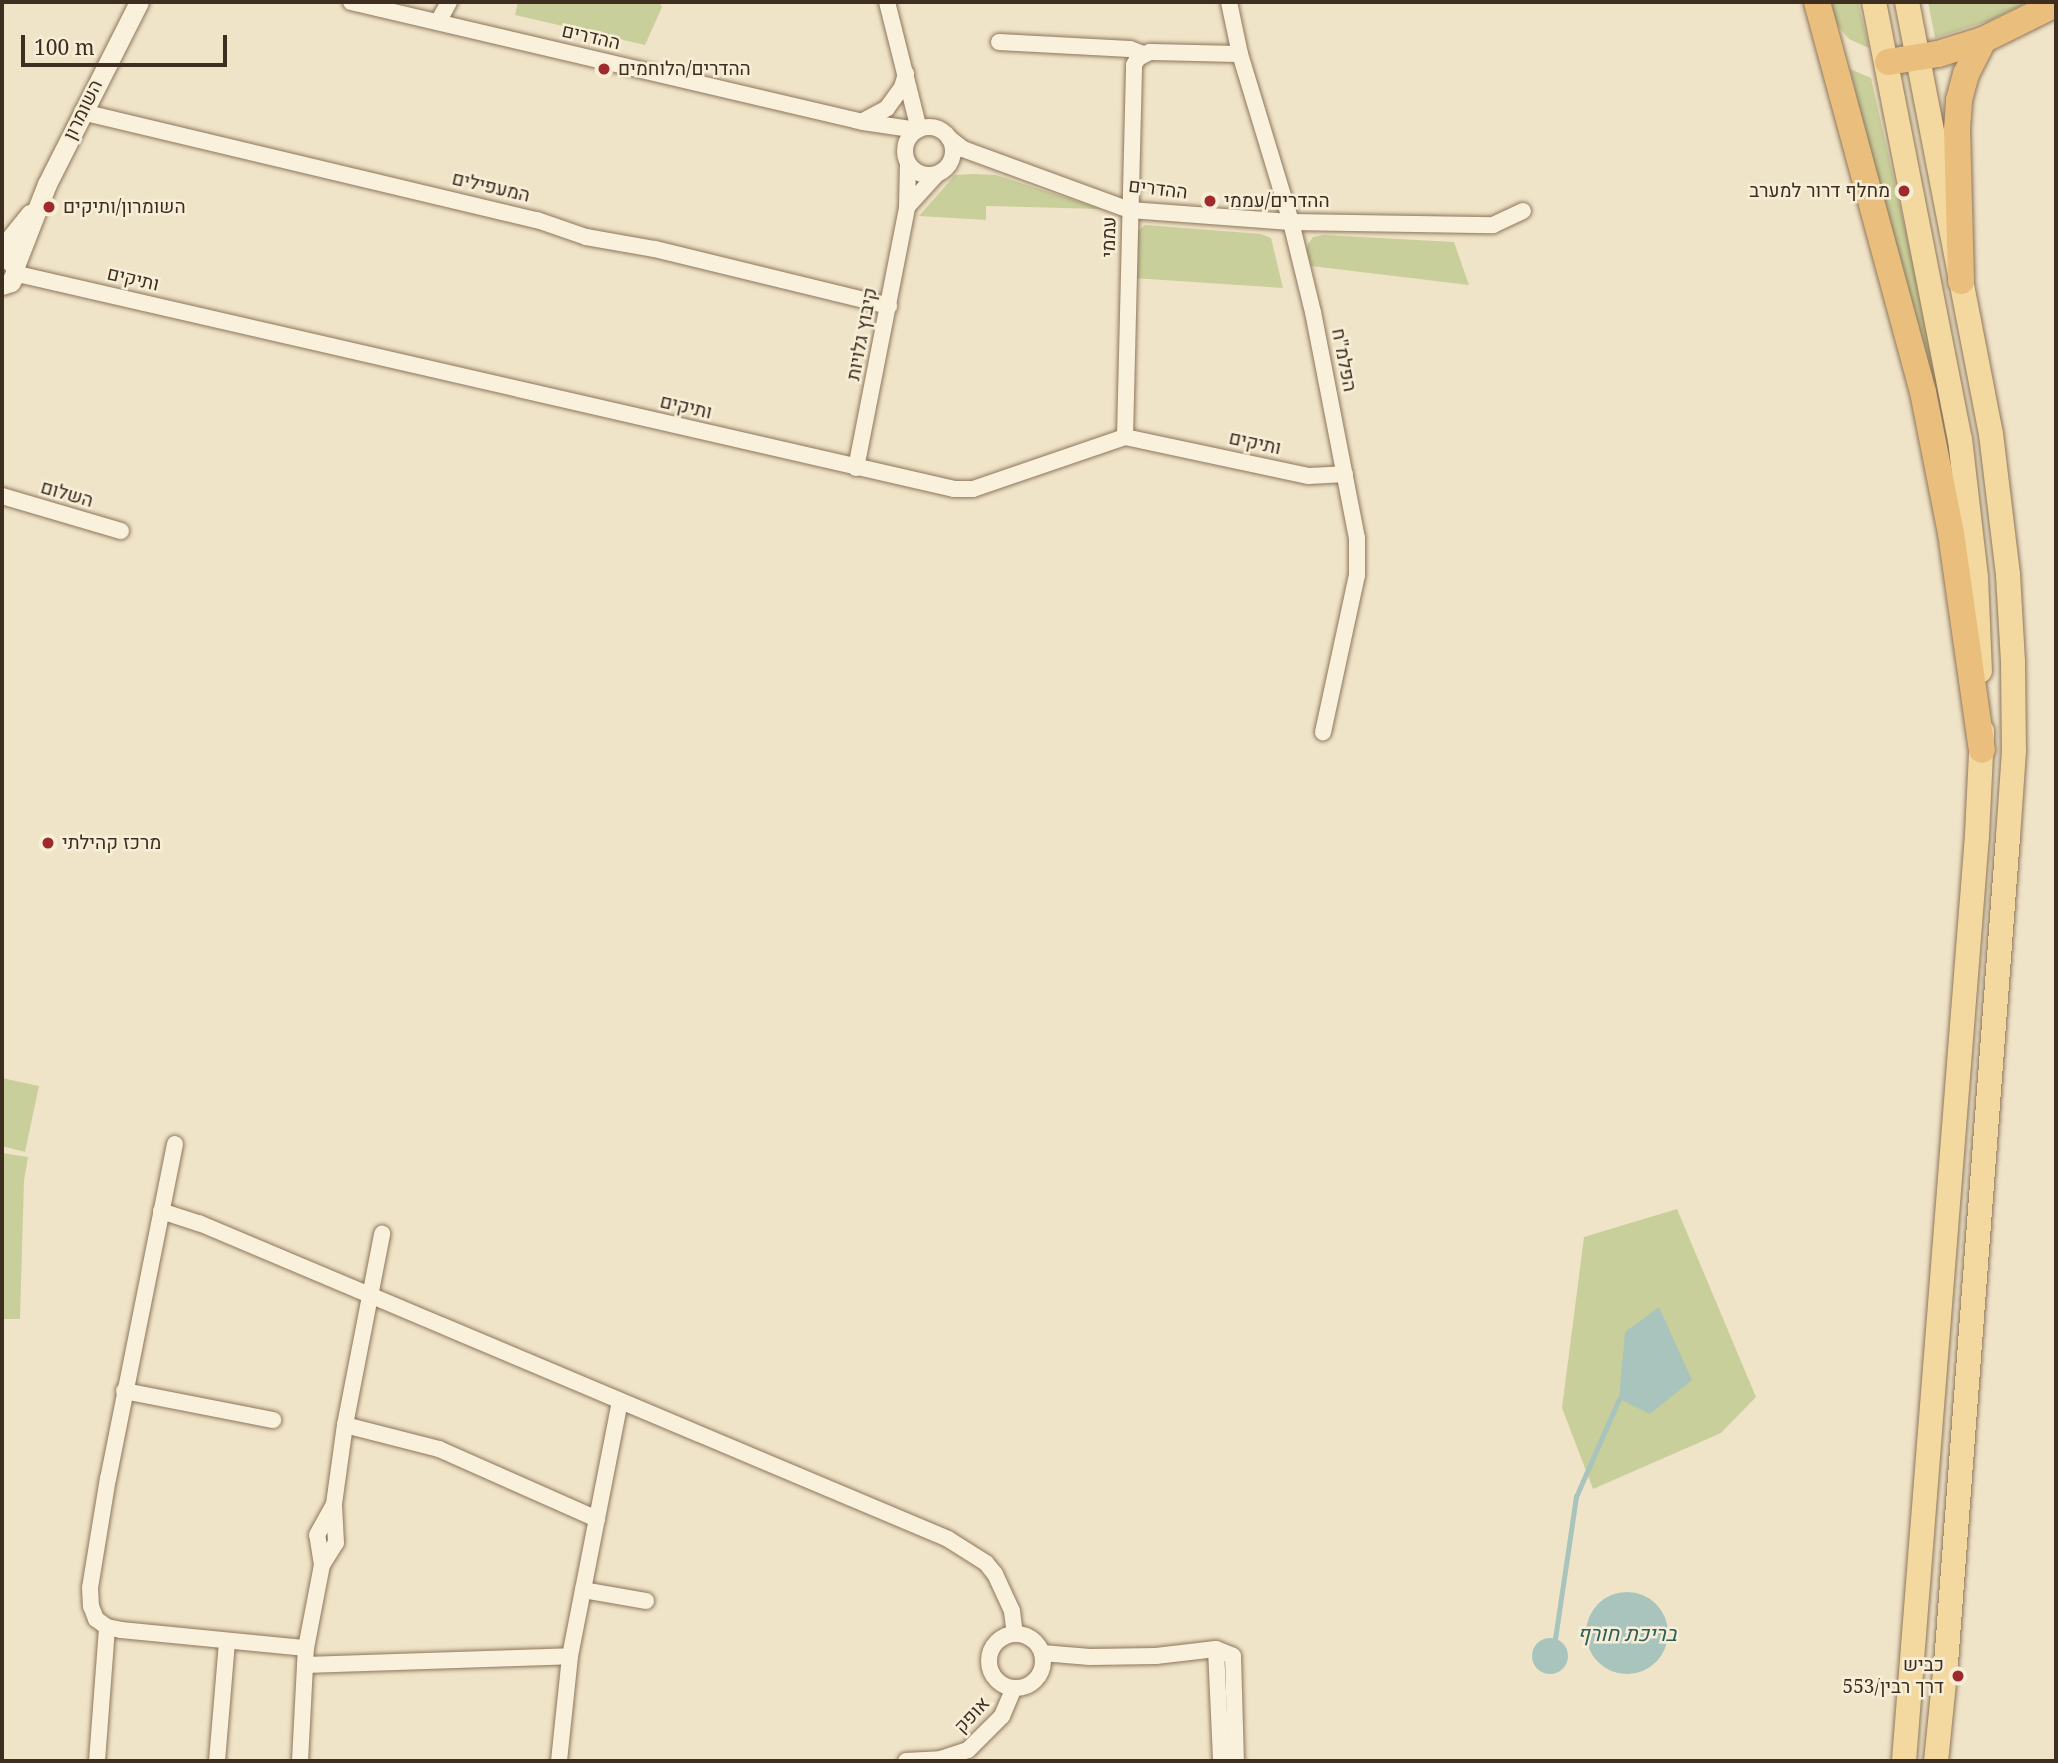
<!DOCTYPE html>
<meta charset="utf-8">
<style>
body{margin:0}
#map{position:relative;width:2058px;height:1763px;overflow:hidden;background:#f0e4c8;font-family:"Noto Serif",Heebo,serif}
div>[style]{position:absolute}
.green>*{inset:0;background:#c9cf9b}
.water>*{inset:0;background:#a9c4bc}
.round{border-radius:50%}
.stream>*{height:4.5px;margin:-2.25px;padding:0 2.25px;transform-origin:2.25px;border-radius:2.25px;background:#a9c4bc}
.roads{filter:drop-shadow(0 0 2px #8d765c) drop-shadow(0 0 2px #8d765c)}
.minor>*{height:16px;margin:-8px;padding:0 8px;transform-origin:8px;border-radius:8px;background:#faf1dc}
.minor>.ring{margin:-8px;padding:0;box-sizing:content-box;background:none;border:16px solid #faf1dc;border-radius:50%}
.tertiary>*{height:19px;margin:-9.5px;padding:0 9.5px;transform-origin:9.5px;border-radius:9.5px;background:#faf1dc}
.primary>*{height:24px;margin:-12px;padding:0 12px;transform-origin:12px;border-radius:12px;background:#f3d9a0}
.trunk>*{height:26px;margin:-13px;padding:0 13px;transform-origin:13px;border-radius:13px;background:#eabe7c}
.dots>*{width:19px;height:19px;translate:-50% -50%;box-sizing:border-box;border:4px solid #f7eed8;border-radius:50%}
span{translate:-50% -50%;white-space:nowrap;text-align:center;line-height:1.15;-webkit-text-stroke:5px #f7eed8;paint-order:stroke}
.street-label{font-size:19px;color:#3d2e20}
.poi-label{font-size:19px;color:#3d2e20}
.left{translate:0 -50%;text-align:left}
.right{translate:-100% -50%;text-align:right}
.water-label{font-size:21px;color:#2f5d5a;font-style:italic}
.frame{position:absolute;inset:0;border:4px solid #3d2e20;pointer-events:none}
.scale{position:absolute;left:21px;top:35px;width:206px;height:32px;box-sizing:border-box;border:4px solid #3d2e20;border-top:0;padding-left:9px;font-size:21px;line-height:24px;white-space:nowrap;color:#3d2e20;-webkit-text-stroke:5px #f7eed8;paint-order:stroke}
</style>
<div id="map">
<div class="green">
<i style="clip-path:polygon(518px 2px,659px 2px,662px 7px,645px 45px,515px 15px)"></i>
<i style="clip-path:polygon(1829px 2px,1858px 2px,1869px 48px,1849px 39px,1838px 26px)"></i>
<i style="clip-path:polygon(1928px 2px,2027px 2px,1989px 21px,1935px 38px)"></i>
<i style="clip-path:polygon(1850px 69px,1871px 78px,1945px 405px,1933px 405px)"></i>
<i style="clip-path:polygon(973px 174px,996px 175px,1101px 209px,986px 206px,986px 220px,919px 216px,955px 175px)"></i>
<i style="clip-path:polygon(1145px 225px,1261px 234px,1271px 238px,1283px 288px,1133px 278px,1137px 232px)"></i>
<i style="clip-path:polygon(1324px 235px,1454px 242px,1469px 285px,1311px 266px,1306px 251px,1308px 244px,1313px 237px)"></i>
<i style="clip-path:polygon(2px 1078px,39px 1086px,25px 1152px,2px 1146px)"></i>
<i style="clip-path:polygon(2px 1153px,28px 1157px,24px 1181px,20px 1319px,2px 1319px)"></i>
<i style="clip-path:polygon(1677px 1209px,1756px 1397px,1721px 1433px,1593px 1489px,1562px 1408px,1584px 1237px)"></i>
</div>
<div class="water">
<i style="clip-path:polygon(1659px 1307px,1692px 1380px,1650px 1414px,1619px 1399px,1625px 1332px)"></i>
<i class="round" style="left:1586px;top:1592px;width:82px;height:82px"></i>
<i class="round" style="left:1532px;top:1638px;width:36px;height:36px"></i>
</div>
<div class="stream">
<i style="left:1555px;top:1639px;width:144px;rotate:-81.6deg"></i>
<i style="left:1576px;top:1497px;width:107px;rotate:-66.3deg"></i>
</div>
<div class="roads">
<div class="minor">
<i style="left:351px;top:2px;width:526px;rotate:13.19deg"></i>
<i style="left:863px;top:122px;width:55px;rotate:8.4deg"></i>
<i style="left:887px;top:2px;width:131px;rotate:75.9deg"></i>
<i style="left:1229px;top:2px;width:53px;rotate:78.1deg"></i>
<i style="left:1240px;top:54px;width:176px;rotate:73.1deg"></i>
<i style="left:1291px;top:222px;width:93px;rotate:76.3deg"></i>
<i style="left:1313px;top:312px;width:230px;rotate:79deg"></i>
<i style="left:1357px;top:538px;width:37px;rotate:90deg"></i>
<i style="left:1357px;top:575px;width:161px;rotate:102.2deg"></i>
<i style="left:438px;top:22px;width:23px;rotate:-61deg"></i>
<i style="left:999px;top:42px;width:131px;rotate:3.1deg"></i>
<i style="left:1130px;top:49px;width:14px;rotate:21deg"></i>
<i style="left:82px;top:112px;width:468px;rotate:13.4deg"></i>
<i style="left:537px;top:220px;width:52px;rotate:19.1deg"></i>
<i style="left:586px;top:237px;width:70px;rotate:9.9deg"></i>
<i style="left:655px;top:249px;width:241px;rotate:13.7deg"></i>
<i style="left:863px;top:121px;width:27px;rotate:-28deg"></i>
<i style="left:887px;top:108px;width:26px;rotate:-54deg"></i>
<i style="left:902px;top:87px;width:14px;rotate:-73deg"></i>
<i class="ring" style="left:905px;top:127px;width:32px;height:32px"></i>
<i style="left:949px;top:138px;width:18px;rotate:38deg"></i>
<i style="left:963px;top:149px;width:178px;rotate:20.1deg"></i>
<i style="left:1130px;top:210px;width:161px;rotate:4.3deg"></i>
<i style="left:1291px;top:222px;width:202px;rotate:0.9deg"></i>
<i style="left:1493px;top:225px;width:33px;rotate:-25deg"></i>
<i style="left:907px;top:207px;width:43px;rotate:-47.8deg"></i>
<i style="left:15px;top:277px;width:7px;rotate:-16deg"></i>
<i style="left:22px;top:275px;width:956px;rotate:12.93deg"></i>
<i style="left:954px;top:489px;width:19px"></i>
<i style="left:973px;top:489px;width:161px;rotate:-18.9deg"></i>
<i style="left:1125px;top:437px;width:188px;rotate:12deg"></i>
<i style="left:1309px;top:476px;width:36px;rotate:-3deg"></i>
<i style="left:1125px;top:437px;width:372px;rotate:-88.6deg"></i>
<i style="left:1134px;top:65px;width:8px;rotate:-60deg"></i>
<i style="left:1138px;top:58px;width:13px;rotate:-27deg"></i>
<i style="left:1150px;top:52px;width:90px;rotate:1.3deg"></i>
<i style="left:856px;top:468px;width:266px;rotate:-78.9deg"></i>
<i style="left:907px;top:207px;width:44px;rotate:-88.7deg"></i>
<i style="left:2px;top:496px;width:124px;rotate:16.4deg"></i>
<i style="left:175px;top:1144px;width:341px;rotate:101.3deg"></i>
<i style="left:108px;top:1478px;width:111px;rotate:99.3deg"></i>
<i style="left:90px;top:1588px;width:18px;rotate:87deg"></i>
<i style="left:91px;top:1606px;width:14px;rotate:69deg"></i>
<i style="left:96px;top:1619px;width:14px;rotate:36deg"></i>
<i style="left:107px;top:1627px;width:14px;rotate:12deg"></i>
<i style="left:121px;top:1630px;width:186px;rotate:5.6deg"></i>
<i style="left:161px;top:1211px;width:40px;rotate:18deg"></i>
<i style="left:199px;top:1223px;width:813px;rotate:22.87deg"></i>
<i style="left:948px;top:1539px;width:45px;rotate:32.3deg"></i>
<i style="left:986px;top:1563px;width:14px;rotate:51deg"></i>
<i style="left:995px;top:1574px;width:41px;rotate:65.3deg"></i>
<i style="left:1012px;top:1611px;width:23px;rotate:83deg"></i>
<i style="left:124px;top:1391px;width:152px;rotate:11deg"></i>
<i style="left:345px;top:1425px;width:97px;rotate:14.3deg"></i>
<i style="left:439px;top:1449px;width:173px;rotate:23.9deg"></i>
<i style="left:322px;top:1565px;width:26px;rotate:-58deg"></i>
<i style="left:336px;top:1543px;width:39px;rotate:-93deg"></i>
<i style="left:334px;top:1504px;width:80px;rotate:-82.1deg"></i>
<i style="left:345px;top:1425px;width:195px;rotate:-79deg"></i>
<i style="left:583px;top:1590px;width:64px;rotate:9.9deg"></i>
<i class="ring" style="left:989px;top:1634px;width:38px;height:38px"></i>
<i style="left:1216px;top:1649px;width:112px;rotate:87.4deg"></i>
<i style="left:1042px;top:1653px;width:48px;rotate:4.8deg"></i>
<i style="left:1090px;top:1657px;width:66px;rotate:-0.9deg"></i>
<i style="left:1156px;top:1656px;width:60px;rotate:-6.7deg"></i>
<i style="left:1216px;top:1649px;width:18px;rotate:22deg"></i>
<i style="left:1233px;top:1656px;width:105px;rotate:88.4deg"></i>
<i style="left:305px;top:1665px;width:265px;rotate:-1.9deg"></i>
<i style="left:97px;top:1761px;width:134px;rotate:-85.7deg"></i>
<i style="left:217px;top:1761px;width:120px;rotate:-85.2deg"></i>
<i style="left:300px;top:1761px;width:113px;rotate:-87deg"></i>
<i style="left:306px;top:1648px;width:85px;rotate:-79.1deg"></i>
<i style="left:322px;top:1565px;width:30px;rotate:-99deg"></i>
<i style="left:317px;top:1535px;width:33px;rotate:-61deg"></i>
<i style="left:559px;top:1761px;width:106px;rotate:-84deg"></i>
<i style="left:570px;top:1656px;width:260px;rotate:-78.9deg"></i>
<i style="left:906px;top:1761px;width:34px;rotate:-3deg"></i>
<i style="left:940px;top:1759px;width:29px;rotate:-18deg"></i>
<i style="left:968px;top:1750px;width:48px;rotate:-45deg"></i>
<i style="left:1002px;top:1716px;width:30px;rotate:-67deg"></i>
</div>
<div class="tertiary">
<i style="left:2px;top:249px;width:45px;rotate:-51.3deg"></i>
<i style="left:15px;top:266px;width:88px;rotate:-68.7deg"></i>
<i style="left:47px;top:184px;width:204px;rotate:-63.2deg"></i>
<i style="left:2px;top:285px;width:9px;rotate:-18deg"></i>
<i style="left:11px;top:282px;width:10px;rotate:-66deg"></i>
<i style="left:15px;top:273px;width:7px;rotate:-90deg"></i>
<i style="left:15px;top:266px;width:10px;rotate:-135deg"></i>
</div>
<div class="primary">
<i style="left:1874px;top:2px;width:445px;rotate:78.9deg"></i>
<i style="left:1960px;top:439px;width:139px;rotate:83.4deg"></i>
<i style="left:1976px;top:577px;width:94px;rotate:87.6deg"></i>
<i style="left:1907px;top:2px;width:440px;rotate:79deg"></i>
<i style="left:1991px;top:434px;width:142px;rotate:83.1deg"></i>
<i style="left:2008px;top:575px;width:86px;rotate:86.7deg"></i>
<i style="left:2013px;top:661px;width:90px;rotate:89.4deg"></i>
<i style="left:2014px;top:751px;width:86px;rotate:94deg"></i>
<i style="left:2008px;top:837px;width:828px;rotate:94.29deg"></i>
<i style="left:1946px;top:1663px;width:99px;rotate:95.8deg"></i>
<i style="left:1904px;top:1761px;width:929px;rotate:-85.49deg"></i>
<i style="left:1977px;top:835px;width:104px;rotate:-87.2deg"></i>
</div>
<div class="trunk">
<i style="left:1817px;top:2px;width:404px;rotate:74.8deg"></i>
<i style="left:1923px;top:392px;width:144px;rotate:78.8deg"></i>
<i style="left:1951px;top:533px;width:219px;rotate:81.9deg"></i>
<i style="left:1888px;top:62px;width:51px;rotate:-9.1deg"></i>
<i style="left:1938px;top:54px;width:47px;rotate:-17.3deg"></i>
<i style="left:1983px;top:40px;width:81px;rotate:-26.3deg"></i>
<i style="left:1961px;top:281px;width:151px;rotate:-91.5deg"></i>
<i style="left:1957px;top:130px;width:30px;rotate:-86deg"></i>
<i style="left:1959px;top:100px;width:27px;rotate:-75deg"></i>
<i style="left:1966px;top:74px;width:38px;rotate:-63deg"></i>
</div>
</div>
<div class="dots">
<i style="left:604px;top:69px;background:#9e2a2b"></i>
<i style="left:1904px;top:191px;background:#9e2a2b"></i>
<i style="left:1210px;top:201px;background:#9e2a2b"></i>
<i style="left:49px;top:207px;background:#9e2a2b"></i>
<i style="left:48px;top:843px;background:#9e2a2b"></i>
<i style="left:1958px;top:1676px;background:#9e2a2b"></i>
</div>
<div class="street-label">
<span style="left:591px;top:37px;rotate:13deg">ההדרים</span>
<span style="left:83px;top:110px;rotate:-64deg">השומרון</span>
<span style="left:491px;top:187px;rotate:13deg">המעפילים</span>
<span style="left:1158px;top:189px;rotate:7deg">ההדרים</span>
<span style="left:1109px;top:237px;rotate:-89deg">עממי</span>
<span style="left:133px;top:279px;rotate:13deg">ותיקים</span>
<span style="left:862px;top:334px;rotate:-79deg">קיבוץ גלויות</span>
<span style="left:1344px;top:360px;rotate:79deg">הפלמ"ח</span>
<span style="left:686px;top:407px;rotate:13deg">ותיקים</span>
<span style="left:1255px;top:443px;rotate:12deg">ותיקים</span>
<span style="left:67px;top:494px;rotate:16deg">השלום</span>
<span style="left:972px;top:1715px;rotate:-47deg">אופק</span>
</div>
<div class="poi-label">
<span class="left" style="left:618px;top:69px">ההדרים/הלוחמים</span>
<span class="right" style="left:1890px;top:191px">מחלף דרור למערב</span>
<span class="left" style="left:1224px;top:201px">ההדרים/עממי</span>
<span class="left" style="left:63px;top:207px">השומרון/ותיקים</span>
<span class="left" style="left:62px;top:843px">מרכז קהילתי</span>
<span class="right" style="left:1944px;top:1676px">כביש<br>553/דרך רבין</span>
</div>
<div class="water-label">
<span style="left:1627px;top:1633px">בריכת חורף</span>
</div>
<div class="frame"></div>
<div class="scale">100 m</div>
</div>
